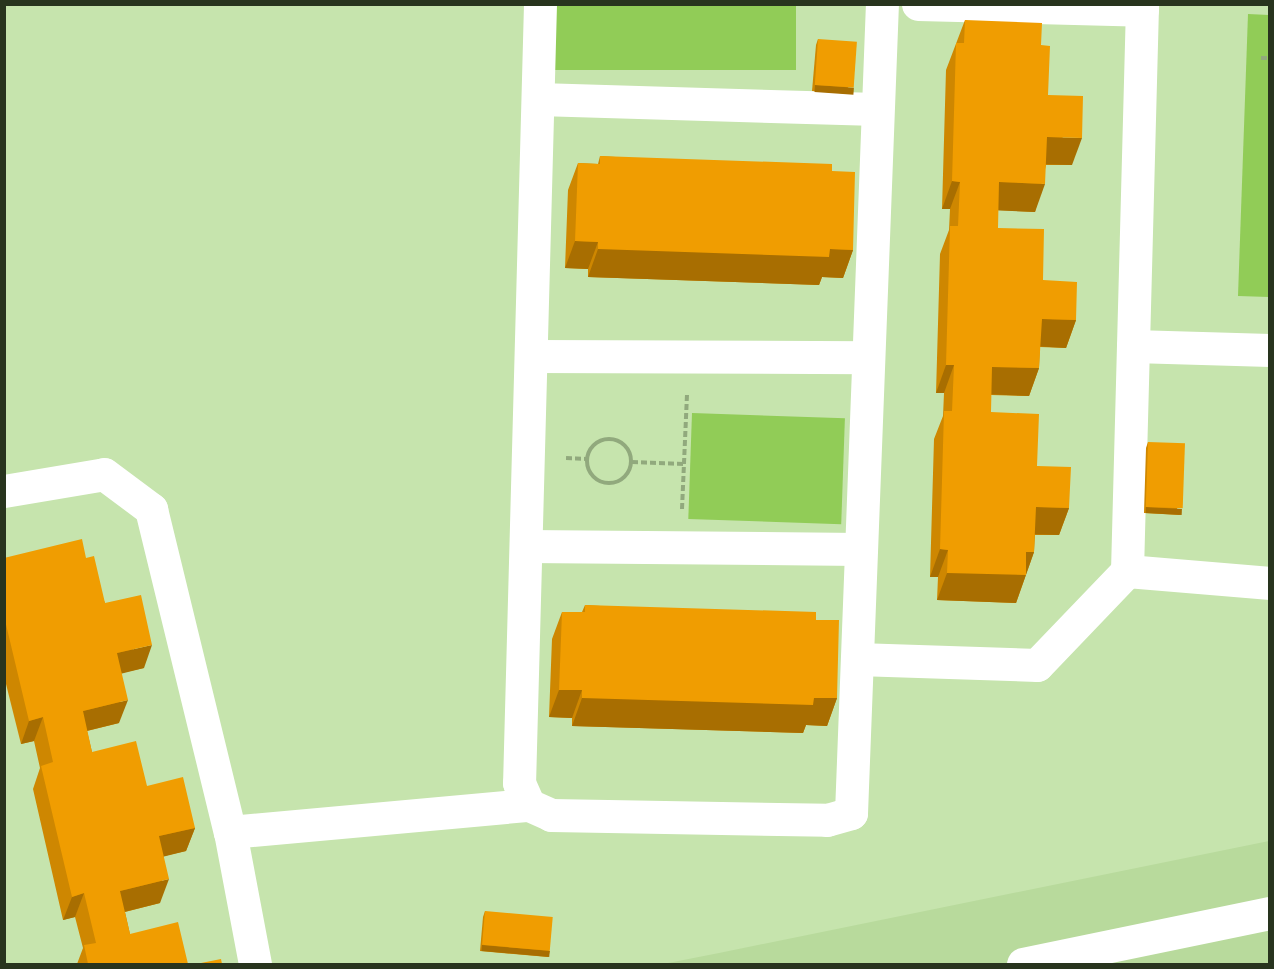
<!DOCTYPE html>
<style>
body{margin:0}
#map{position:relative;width:1274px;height:969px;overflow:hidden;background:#c6e4ad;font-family:"Open Sans",sans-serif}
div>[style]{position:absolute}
.built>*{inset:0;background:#b8da9c}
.green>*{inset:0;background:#91cc57;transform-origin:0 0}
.path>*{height:4px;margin-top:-2px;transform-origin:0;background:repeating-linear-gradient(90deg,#91a97d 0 6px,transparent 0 9px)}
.path>.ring{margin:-2px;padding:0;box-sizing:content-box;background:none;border:4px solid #91a97d;border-radius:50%}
.minor>*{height:33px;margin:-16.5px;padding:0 16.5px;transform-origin:16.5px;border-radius:16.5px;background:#fff}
.wall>*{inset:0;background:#ce8701}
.shaded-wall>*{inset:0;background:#a86e01;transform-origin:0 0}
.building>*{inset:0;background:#f09d01;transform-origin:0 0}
span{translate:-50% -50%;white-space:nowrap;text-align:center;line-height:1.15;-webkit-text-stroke:4.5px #f2fee8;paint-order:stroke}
.frame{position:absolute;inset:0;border:6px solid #28341e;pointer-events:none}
</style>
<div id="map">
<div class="built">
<i style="clip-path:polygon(1269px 841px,1269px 964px,663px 964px,719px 953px)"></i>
</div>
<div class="green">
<i style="left:555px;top:5px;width:241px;height:65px"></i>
<i style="clip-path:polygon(1248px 14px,1269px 15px,1269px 297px,1238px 296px)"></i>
<i style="left:692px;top:413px;width:153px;height:106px;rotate:2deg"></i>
</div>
<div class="path">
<i style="left:1261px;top:58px;width:9px"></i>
<i class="ring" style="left:587px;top:439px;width:40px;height:40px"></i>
<i style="left:566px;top:458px;width:21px;rotate:3deg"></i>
<i style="left:632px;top:462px;width:52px;rotate:2.2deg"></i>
<i style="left:682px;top:509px;width:116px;rotate:-87.5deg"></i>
</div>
<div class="minor">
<i style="left:540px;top:4px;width:779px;rotate:91.54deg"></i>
<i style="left:519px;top:783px;width:24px;rotate:66deg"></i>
<i style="left:529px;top:805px;width:24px;rotate:24deg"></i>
<i style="left:551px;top:815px;width:276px;rotate:1deg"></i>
<i style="left:827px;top:820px;width:25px;rotate:-16deg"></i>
<i style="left:851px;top:813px;width:810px;rotate:-87.81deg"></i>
<i style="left:918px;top:4px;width:224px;rotate:1.5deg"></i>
<i style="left:538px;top:99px;width:339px;rotate:1.7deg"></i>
<i style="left:1133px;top:346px;width:137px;rotate:1.7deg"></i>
<i style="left:531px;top:356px;width:337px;rotate:0.2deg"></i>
<i style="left:4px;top:491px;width:101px;rotate:-9.6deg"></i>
<i style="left:104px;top:474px;width:59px;rotate:36.7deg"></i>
<i style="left:151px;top:509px;width:333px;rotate:76.3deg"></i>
<i style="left:526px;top:546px;width:335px;rotate:0.5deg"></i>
<i style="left:1127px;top:571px;width:567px;rotate:-88.48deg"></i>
<i style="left:857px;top:659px;width:180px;rotate:1.9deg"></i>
<i style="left:1037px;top:665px;width:130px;rotate:-46.2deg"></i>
<i style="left:1127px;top:571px;width:144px;rotate:4.8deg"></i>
<i style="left:255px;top:964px;width:134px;rotate:-100.7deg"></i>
<i style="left:230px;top:832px;width:300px;rotate:-5.2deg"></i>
<i style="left:1023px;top:964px;width:252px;rotate:-11.7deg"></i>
</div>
<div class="wall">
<i style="clip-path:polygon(965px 20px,1041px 45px,1048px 95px,1072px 165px,1046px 165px,1035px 212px,998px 210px,998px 228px,1076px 320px,1066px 348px,1040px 347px,1039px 368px,1029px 396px,991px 395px,991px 412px,1037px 466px,1069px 508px,1059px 535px,1035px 535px,1034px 552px,1016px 603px,937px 600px,938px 577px,930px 577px,934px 439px,943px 416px,944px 393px,936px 393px,940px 254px,949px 230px,950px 209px,942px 209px,946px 70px)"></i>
<i style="clip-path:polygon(818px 39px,852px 94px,812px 91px,816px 45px)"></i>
<i style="clip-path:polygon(600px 156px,832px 171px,853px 250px,843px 278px,822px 277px,819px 285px,588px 277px,588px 269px,565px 268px,568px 190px,578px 163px,598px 164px)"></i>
<i style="clip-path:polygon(1148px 442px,1180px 515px,1144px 513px,1146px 448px)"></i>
<i style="clip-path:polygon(4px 558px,86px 558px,105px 603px,144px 668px,121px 673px,119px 723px,87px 731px,92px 752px,147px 786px,195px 828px,186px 851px,164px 856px,160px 903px,125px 912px,130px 934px,188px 964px,77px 964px,83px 948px,75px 917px,63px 920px,33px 789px,40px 768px,34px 741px,21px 744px,4px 676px)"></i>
<i style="clip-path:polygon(585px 605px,816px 620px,837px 698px,827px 726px,806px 725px,803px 733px,572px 726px,572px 718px,549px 717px,552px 639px,562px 612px,582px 612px)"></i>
<i style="clip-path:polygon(485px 911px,550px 951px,548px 957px,480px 951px,483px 917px)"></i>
</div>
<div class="shaded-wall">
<i style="left:815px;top:85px;width:39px;height:7px;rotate:4deg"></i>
<i style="clip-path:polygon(1047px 137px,1082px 138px,1072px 165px,1037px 164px)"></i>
<i style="clip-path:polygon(952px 181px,960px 182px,950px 209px,942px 209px)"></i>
<i style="clip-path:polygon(999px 182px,1045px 184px,1035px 212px,989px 210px)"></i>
<i style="clip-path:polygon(575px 241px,598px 242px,588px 269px,565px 268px)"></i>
<i style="clip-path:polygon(598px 249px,830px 249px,853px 250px,843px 278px,822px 277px,819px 285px,588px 277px)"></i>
<i style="clip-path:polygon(1042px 319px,1076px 320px,1066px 348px,1032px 346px)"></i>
<i style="clip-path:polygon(946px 365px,954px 365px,944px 393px,936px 393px)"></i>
<i style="clip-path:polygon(992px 367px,1039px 368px,1029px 396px,982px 394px)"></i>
<i style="clip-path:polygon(1036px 507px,1069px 508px,1059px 535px,1026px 534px)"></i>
<i style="left:1146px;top:507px;width:36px;height:6px;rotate:3deg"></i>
<i style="clip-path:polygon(940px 549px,948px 550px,938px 577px,930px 577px)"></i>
<i style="clip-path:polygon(1026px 552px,1034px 552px,1016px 603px,937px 600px,947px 573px)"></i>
<i style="clip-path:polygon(152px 645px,144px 668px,108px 677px,117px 653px)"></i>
<i style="clip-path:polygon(559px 690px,582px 690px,572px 718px,549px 717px)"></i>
<i style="clip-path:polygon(582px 698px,837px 698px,827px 726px,806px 725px,803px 733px,572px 726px)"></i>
<i style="clip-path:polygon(128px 700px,119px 723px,74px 734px,83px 711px)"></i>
<i style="clip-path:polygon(43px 717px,34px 741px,21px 744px,29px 721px)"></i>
<i style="clip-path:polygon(195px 828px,186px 851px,150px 860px,159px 836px)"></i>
<i style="clip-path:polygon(169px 879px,160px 903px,112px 915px,120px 891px)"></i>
<i style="clip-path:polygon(84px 893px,75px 917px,63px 920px,72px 897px)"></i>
<i style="left:482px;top:945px;width:68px;height:6px;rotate:5deg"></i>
</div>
<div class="building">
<i style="clip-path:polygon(965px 20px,1042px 23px,1041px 45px,1050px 46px,1048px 95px,1083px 96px,1082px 138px,1047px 137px,1045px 184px,999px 182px,998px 228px,1044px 229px,1043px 280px,1077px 282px,1076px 320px,1042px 319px,1039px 368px,992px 367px,991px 412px,1039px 414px,1037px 466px,1071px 467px,1069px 508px,1036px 507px,1034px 552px,1026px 552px,1026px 575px,947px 573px,948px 550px,940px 549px,944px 411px,952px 411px,954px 365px,946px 365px,950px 226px,958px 226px,960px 182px,952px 181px,956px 43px,964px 43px)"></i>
<i style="left:818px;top:39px;width:39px;height:46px;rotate:4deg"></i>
<i style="clip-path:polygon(600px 156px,832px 164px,832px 171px,855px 172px,853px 250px,830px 249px,829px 257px,598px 249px,598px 242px,575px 241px,578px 163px,600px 164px)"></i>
<i style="left:1148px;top:442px;width:37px;height:65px;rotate:2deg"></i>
<i style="clip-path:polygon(82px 539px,86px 558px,94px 556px,105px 603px,141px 595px,152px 645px,117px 653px,128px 700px,83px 711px,92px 752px,136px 741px,147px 786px,183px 777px,195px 828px,159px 836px,169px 879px,120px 891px,130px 934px,178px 922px,188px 964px,88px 964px,84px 945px,96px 943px,84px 893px,72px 897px,41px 766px,53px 762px,43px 717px,29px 721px,4px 616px,4px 558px)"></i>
<i style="clip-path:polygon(585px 605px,816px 612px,816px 620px,839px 620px,837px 698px,814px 698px,813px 705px,582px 698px,582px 690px,559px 690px,562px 612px,585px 612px)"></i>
<i style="left:485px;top:911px;width:68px;height:34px;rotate:5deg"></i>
<i style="clip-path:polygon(221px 959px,222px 964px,196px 964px)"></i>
</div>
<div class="frame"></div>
</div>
